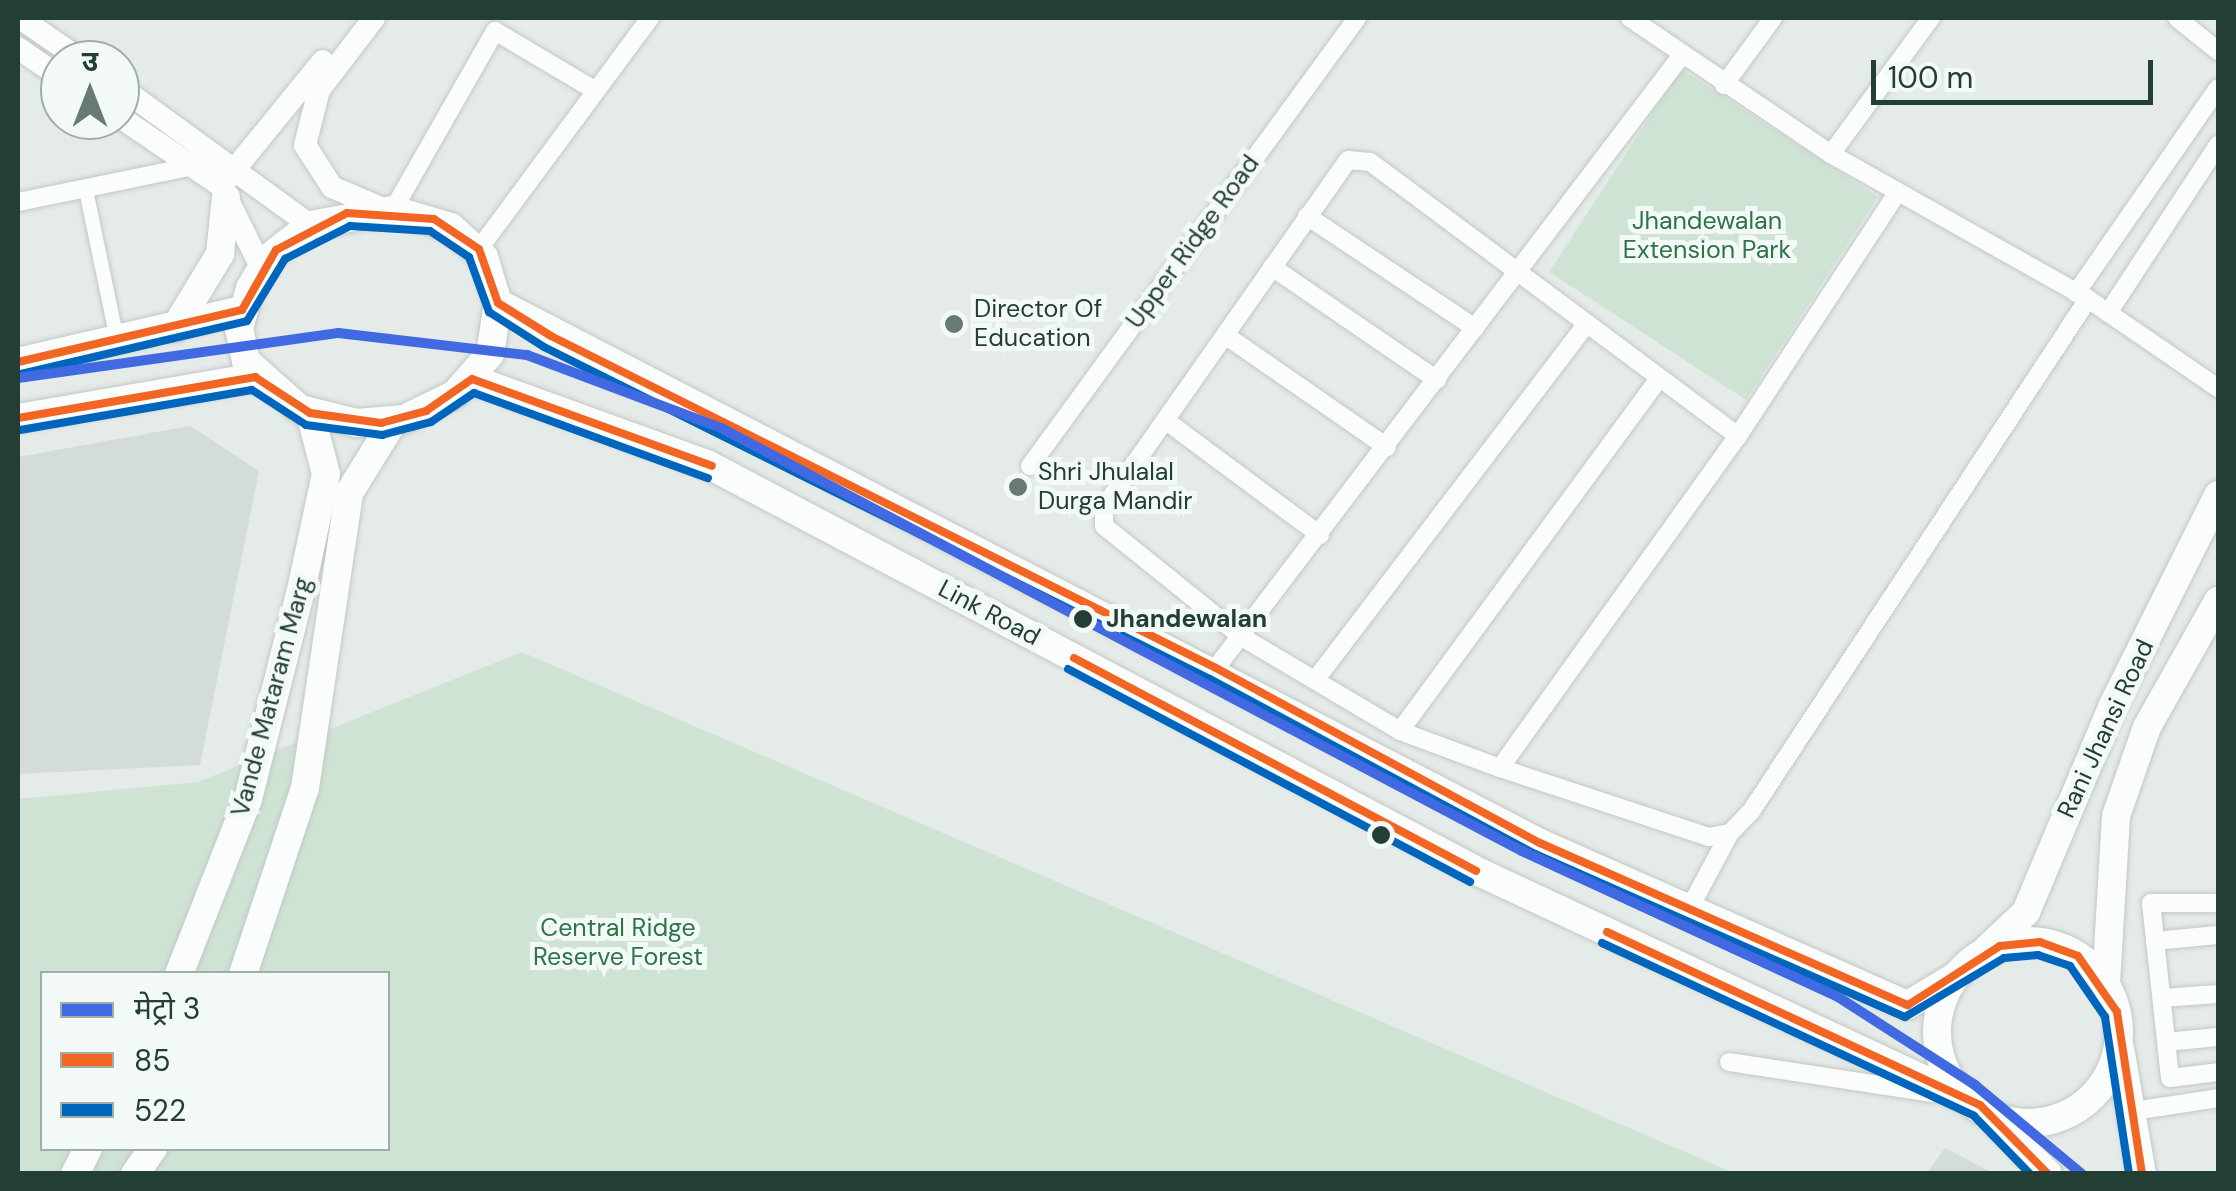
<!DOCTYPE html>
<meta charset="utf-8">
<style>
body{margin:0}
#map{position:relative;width:2236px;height:1191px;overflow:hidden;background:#e5ebe8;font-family:"DM Sans","Noto Sans Devanagari",sans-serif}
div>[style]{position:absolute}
.built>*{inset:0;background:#d3dcd8}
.green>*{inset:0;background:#cee3d4;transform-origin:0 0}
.roads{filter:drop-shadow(0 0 2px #c2c8c5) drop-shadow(0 0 2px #c2c8c5)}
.pedestrian>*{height:14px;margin:-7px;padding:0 7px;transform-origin:7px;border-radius:7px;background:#fbfcfc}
.minor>*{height:18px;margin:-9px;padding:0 9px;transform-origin:9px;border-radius:9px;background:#fbfcfc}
.tertiary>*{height:22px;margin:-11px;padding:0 11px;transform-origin:11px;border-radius:11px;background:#fbfcfc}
.secondary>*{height:28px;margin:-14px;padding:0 14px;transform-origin:14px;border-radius:14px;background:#fbfcfc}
.secondary>.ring{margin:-14px;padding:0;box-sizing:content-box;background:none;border:28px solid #fbfcfc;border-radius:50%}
.bus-1>*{height:8px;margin:-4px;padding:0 4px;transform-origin:4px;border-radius:4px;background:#f26522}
.bus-2>*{height:8px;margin:-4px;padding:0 4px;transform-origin:4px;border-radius:4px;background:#0065bd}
.metro-1>*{height:10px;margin:-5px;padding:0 5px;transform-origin:5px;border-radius:5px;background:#4169e1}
.dots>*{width:28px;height:28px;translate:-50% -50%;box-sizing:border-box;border:5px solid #f3f9f6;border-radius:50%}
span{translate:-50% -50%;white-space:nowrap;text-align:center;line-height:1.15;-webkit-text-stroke:10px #f3f9f6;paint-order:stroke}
.park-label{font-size:25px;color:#2d7446}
.street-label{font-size:25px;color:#233e35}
.poi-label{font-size:25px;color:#233e35}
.left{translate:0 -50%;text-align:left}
.stop-label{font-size:25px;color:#233e35;font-weight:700}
.frame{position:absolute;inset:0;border:20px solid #233e35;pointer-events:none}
.legend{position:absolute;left:40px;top:971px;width:350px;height:180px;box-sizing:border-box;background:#f3f9f6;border:2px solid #a0aea9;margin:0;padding:12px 18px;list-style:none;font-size:30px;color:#233e35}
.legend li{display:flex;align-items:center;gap:20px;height:50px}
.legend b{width:50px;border:2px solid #a0aea9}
.north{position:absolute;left:40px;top:40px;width:100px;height:100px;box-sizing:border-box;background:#f3f9f6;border:2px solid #a0aea9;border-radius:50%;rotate:0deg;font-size:28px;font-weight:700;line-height:40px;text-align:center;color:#233e35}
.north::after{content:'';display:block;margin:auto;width:35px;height:45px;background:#677b74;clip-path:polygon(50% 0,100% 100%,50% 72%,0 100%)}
.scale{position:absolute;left:1871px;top:60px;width:282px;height:45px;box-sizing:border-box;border:5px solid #233e35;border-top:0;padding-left:12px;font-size:30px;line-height:35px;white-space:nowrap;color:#233e35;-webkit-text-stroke:8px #f3f9f6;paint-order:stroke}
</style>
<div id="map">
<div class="built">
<i style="clip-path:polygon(190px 426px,259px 471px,200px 765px,18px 774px,18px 457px)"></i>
<i style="clip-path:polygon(1945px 1148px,1993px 1173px,1927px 1173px)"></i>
</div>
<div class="green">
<i style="left:1681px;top:69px;width:235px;height:242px;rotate:33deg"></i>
<i style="clip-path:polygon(evenodd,522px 652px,1734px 1173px,18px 1174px,18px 799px,198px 782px,522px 652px,42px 974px,388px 974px,388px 1148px,42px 1148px,42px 974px)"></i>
</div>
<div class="roads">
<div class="pedestrian">
<i style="left:86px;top:190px;width:153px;rotate:78.3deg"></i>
</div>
<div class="minor">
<i style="left:1630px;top:18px;width:243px;rotate:34.1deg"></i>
<i style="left:1831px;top:154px;width:295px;rotate:29.4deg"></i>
<i style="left:2088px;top:299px;width:158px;rotate:34.4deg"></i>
<i style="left:2177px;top:18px;width:53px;rotate:38.8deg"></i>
<i style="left:1724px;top:85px;width:83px;rotate:-53.8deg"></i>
<i style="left:1831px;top:154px;width:169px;rotate:-53.7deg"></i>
<i style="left:18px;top:202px;width:179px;rotate:-11.6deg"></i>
<i style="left:393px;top:210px;width:206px;rotate:-60.3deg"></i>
<i style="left:495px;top:31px;width:117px;rotate:30.7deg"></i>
<i style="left:1307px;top:216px;width:202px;rotate:33.7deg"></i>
<i style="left:479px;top:249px;width:287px;rotate:-53.5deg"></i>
<i style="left:1272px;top:267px;width:200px;rotate:34.4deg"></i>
<i style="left:2076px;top:293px;width:249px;rotate:-55.3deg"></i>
<i style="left:2108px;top:313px;width:201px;rotate:-56.8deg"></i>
<i style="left:1225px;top:335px;width:197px;rotate:34.7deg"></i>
<i style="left:1165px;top:420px;width:193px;rotate:36.6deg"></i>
<i style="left:1738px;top:436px;width:290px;rotate:-56.8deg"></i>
<i style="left:1030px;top:466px;width:555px;rotate:-53.87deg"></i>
<i style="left:1216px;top:668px;width:769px;rotate:-52.77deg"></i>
<i style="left:1316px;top:679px;width:447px;rotate:-52.7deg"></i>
<i style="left:1400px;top:731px;width:437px;rotate:-53.7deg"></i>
<i style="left:1500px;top:768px;width:408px;rotate:-54.4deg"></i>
<i style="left:1738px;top:436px;width:459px;rotate:-143.3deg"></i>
<i style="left:1370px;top:162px;width:22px;rotate:-175deg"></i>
<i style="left:1348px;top:160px;width:424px;rotate:125.1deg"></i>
<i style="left:1104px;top:507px;width:19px;rotate:90deg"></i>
<i style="left:1104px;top:526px;width:177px;rotate:38.8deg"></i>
<i style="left:1242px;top:637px;width:184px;rotate:30.7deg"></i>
<i style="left:1400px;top:731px;width:107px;rotate:20.3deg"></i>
<i style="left:1500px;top:768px;width:220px;rotate:18.3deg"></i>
<i style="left:1709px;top:837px;width:21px;rotate:-11deg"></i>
<i style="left:1730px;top:833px;width:32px;rotate:-46deg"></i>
<i style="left:1752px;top:810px;width:612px;rotate:-56.67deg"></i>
<i style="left:2218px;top:903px;width:67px;rotate:180deg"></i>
<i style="left:2151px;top:903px;width:176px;rotate:83.8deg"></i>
<i style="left:2170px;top:1078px;width:48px;rotate:-7.1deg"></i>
<i style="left:1689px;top:909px;width:86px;rotate:-61.7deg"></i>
<i style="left:2155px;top:941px;width:63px;rotate:-5.4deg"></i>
<i style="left:2162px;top:998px;width:56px;rotate:-4.1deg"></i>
<i style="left:2166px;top:1042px;width:52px;rotate:-5.5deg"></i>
<i style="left:1729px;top:1062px;width:205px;rotate:8.7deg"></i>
<i style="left:2127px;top:1112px;width:92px;rotate:-8.7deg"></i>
</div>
<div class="tertiary">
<i style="left:20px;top:18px;width:74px;rotate:34.5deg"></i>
<i style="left:374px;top:18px;width:91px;rotate:127.4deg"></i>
<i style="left:319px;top:90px;width:57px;rotate:104.3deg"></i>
<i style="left:305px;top:145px;width:50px;rotate:57.3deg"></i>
<i style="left:332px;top:187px;width:56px;rotate:23.3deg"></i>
<i style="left:18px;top:48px;width:51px;rotate:34.6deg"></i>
<i style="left:120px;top:87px;width:235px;rotate:36deg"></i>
<i style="left:120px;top:117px;width:122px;rotate:34.3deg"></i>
<i style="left:221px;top:186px;width:90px;rotate:63.7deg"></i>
<i style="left:221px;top:186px;width:161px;rotate:-50.8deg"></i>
</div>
<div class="secondary">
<i style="left:393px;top:210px;width:60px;rotate:16.3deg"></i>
<i style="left:451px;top:227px;width:45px;rotate:42.3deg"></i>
<i style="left:484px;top:257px;width:48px;rotate:73.1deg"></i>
<i style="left:498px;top:303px;width:52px;rotate:98.9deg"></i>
<i style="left:490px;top:354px;width:53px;rotate:131.2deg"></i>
<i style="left:455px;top:394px;width:57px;rotate:153.9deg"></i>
<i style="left:404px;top:419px;width:47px;rotate:175.1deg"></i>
<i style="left:357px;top:423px;width:59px;rotate:-166.2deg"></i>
<i style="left:300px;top:409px;width:72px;rotate:-138.4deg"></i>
<i style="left:246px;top:361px;width:33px;rotate:-102deg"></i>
<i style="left:239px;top:329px;width:42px;rotate:-75deg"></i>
<i style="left:250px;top:288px;width:35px;rotate:-59deg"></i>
<i style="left:268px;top:258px;width:53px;rotate:-38.2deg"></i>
<i style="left:310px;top:225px;width:84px;rotate:-10.2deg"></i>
<i style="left:498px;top:303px;width:1174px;rotate:27.39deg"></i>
<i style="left:1540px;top:843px;width:402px;rotate:23.8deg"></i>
<i style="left:1908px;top:1005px;width:56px;rotate:-31.1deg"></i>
<i style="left:175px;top:328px;width:87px;rotate:-58.7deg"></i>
<i style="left:220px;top:254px;width:57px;rotate:-84deg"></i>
<i style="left:18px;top:362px;width:230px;rotate:-13.1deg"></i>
<i style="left:472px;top:379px;width:250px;rotate:19.9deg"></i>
<i style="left:707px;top:464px;width:875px;rotate:27.85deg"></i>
<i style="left:1481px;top:873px;width:552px;rotate:24.99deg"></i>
<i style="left:1981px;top:1106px;width:95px;rotate:45.4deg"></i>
<i style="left:18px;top:418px;width:241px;rotate:-9.8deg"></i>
<i class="ring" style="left:1937px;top:941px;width:154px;height:154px"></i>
<i style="left:1987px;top:949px;width:54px;rotate:-43.5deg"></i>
<i style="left:2026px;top:912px;width:222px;rotate:-67.2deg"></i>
<i style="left:2112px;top:707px;width:237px;rotate:-63.4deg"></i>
<i style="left:179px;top:974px;width:188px;rotate:-68.5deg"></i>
<i style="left:248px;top:799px;width:225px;rotate:-75.8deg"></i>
<i style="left:303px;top:581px;width:109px;rotate:-77.9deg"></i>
<i style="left:326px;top:474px;width:63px;rotate:-104.7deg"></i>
<i style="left:243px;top:974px;width:196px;rotate:-71.6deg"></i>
<i style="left:305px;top:788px;width:298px;rotate:-81.5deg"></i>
<i style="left:349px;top:493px;width:84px;rotate:-58.2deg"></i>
<i style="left:2106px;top:984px;width:168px;rotate:-86.6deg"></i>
<i style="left:2116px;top:816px;width:94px;rotate:-70.8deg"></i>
<i style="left:2147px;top:727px;width:145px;rotate:-60.6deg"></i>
<i style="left:2120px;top:1048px;width:128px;rotate:80.1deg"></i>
<i style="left:75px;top:1174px;width:29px;rotate:-63deg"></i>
<i style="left:135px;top:1174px;width:32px;rotate:-55deg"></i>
</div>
</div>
<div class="bus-1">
<i style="left:18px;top:362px;width:230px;rotate:-13.1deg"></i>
<i style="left:242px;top:310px;width:69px;rotate:-60.5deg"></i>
<i style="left:276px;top:250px;width:80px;rotate:-27.5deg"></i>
<i style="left:347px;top:213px;width:87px;rotate:3.9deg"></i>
<i style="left:434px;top:219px;width:54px;rotate:33.7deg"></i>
<i style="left:479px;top:249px;width:57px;rotate:70.6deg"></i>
<i style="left:498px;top:303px;width:62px;rotate:31.9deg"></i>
<i style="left:551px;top:336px;width:743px;rotate:26.53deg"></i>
<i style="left:1216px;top:668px;width:368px;rotate:28.4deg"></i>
<i style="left:1540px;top:843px;width:402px;rotate:23.8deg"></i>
<i style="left:1908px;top:1005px;width:109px;rotate:-32.7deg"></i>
<i style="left:2000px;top:946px;width:40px;rotate:-5.7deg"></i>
<i style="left:2040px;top:942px;width:40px;rotate:20.2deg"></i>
<i style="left:2078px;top:956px;width:68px;rotate:55.1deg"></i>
<i style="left:2117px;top:1012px;width:164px;rotate:81.2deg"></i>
<i style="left:18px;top:418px;width:241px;rotate:-9.8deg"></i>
<i style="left:255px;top:377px;width:66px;rotate:33.2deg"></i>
<i style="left:310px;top:413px;width:72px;rotate:8deg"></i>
<i style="left:381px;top:423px;width:47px;rotate:-14.9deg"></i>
<i style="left:426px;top:411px;width:56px;rotate:-34.8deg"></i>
<i style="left:472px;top:379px;width:255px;rotate:19.9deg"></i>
<i style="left:1074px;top:658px;width:455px;rotate:27.9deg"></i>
<i style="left:1607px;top:932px;width:412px;rotate:24.9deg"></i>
<i style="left:1981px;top:1106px;width:95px;rotate:45.4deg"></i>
</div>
<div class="bus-2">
<i style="left:21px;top:374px;width:232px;rotate:-13.2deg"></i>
<i style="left:247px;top:321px;width:73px;rotate:-58.5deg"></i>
<i style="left:285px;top:259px;width:73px;rotate:-26.9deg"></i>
<i style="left:350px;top:226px;width:80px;rotate:3.6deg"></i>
<i style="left:430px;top:231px;width:47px;rotate:33.7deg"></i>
<i style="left:469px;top:257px;width:59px;rotate:70deg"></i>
<i style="left:489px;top:312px;width:65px;rotate:32.5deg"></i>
<i style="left:544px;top:347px;width:744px;rotate:26.5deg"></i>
<i style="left:1210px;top:679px;width:369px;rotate:28.3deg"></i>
<i style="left:1535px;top:854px;width:404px;rotate:23.8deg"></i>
<i style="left:1905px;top:1017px;width:115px;rotate:-30.8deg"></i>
<i style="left:2004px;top:958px;width:34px;rotate:-5deg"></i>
<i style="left:2038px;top:955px;width:34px;rotate:19deg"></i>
<i style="left:2070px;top:966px;width:62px;rotate:55.5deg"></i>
<i style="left:2105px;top:1017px;width:159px;rotate:81.3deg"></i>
<i style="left:20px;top:430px;width:235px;rotate:-9.8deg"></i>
<i style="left:252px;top:390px;width:64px;rotate:32.9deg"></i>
<i style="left:306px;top:425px;width:77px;rotate:7.5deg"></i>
<i style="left:382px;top:435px;width:51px;rotate:-14.9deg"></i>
<i style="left:431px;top:422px;width:52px;rotate:-34deg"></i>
<i style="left:474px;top:393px;width:249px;rotate:20deg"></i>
<i style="left:1068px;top:669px;width:455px;rotate:27.9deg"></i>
<i style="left:1602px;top:943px;width:410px;rotate:24.9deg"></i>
<i style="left:1974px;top:1116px;width:81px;rotate:46deg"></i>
</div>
<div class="metro-1">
<i style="left:18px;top:378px;width:324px;rotate:-8deg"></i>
<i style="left:339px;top:333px;width:189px;rotate:6.7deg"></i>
<i style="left:527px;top:355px;width:207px;rotate:20.6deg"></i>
<i style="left:721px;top:428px;width:906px;rotate:27.84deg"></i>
<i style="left:1522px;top:851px;width:348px;rotate:24.8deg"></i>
<i style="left:1838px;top:997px;width:163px;rotate:32.7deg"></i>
<i style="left:1975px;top:1085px;width:139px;rotate:39.8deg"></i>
</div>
<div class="dots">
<i style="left:954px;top:324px;background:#677b74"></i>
<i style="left:1018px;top:487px;background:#677b74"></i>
<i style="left:1083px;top:619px;background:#233e35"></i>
<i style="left:1381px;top:835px;background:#233e35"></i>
</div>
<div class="park-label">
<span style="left:1707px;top:236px">Jhandewalan<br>Extension Park</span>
<span style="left:618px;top:943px">Central Ridge<br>Reserve Forest</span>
</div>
<div class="street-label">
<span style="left:1193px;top:242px;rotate:-54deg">Upper Ridge Road</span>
<span style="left:989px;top:613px;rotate:28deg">Link Road</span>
<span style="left:272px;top:697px;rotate:-75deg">Vande Mataram Marg</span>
<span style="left:2106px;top:729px;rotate:-65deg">Rani Jhansi Road</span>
</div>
<div class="poi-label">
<span class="left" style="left:974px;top:324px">Director Of<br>Education</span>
<span class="left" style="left:1038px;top:487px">Shri Jhulalal<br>Durga Mandir</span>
</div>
<div class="stop-label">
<span class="left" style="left:1106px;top:619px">Jhandewalan</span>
</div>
<div class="frame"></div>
<ul class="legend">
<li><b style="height:12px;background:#4169e1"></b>मेट्रो 3</li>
<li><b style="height:12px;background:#f26522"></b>85</li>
<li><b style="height:12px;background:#0065bd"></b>522</li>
</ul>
<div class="north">उ</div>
<div class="scale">100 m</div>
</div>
